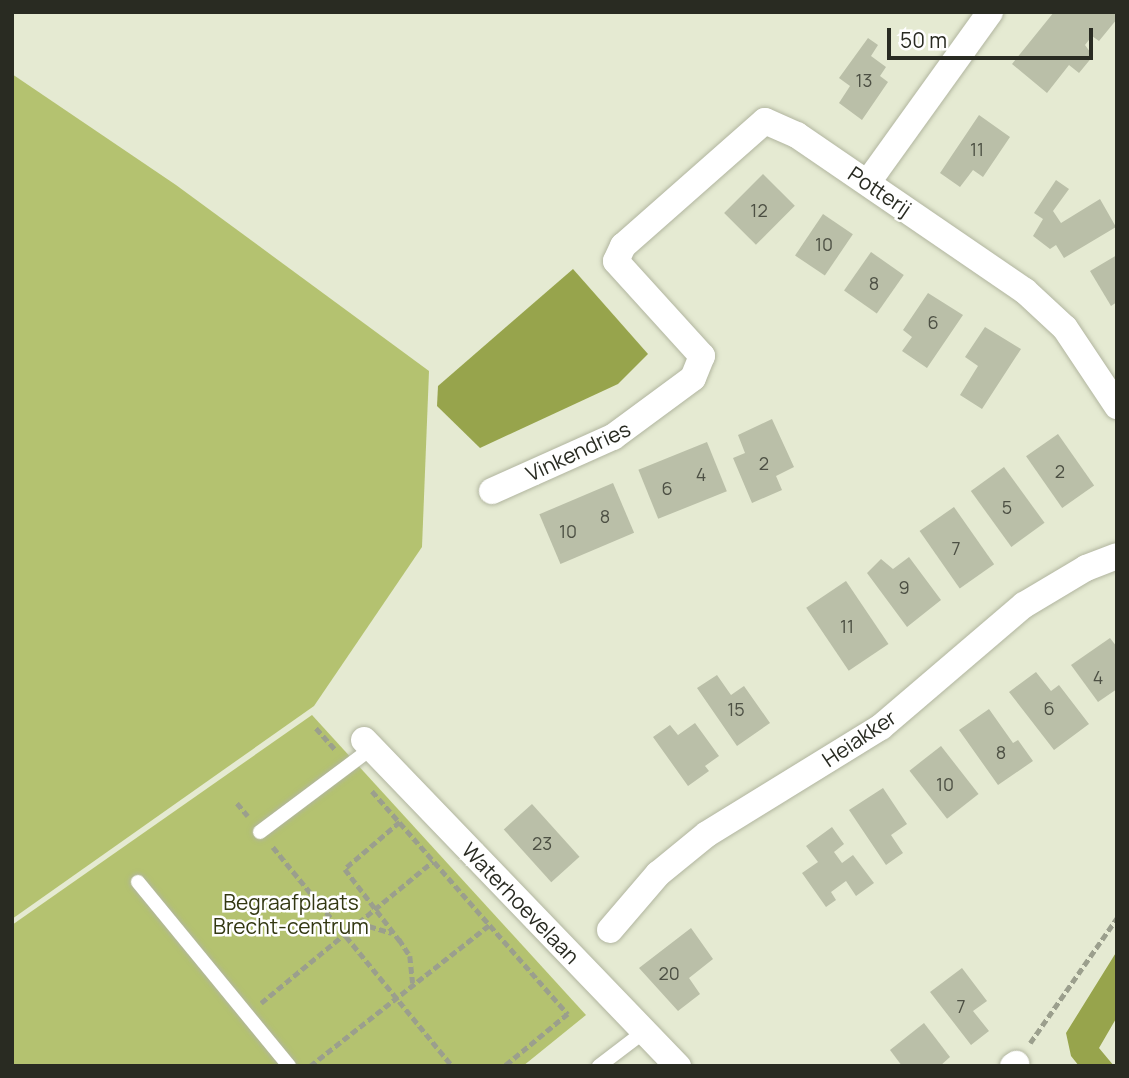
<!DOCTYPE html>
<style>
body{margin:0}
#map{position:relative;width:1129px;height:1078px;overflow:hidden;background:#e5ead2;font-family:Manrope,sans-serif}
div>[style]{position:absolute}
.green>*{inset:0;background:#b4c270}
.water>*{inset:0;background:#97a44c}
.building>*{inset:0;background:#babfa8;transform-origin:0 0}
.path>*{height:4.5px;margin-top:-2.25px;transform-origin:0;background:repeating-linear-gradient(90deg,#9b9f8d 0 7px,transparent 0 10.5px)}
.roads{filter:drop-shadow(0 0 2px #b1b59f) drop-shadow(0 0 2px #b1b59f)}
.lane>*{height:14px;margin:-7px;padding:0 7px;transform-origin:7px;border-radius:7px;background:#fff}
.street>*{height:26px;margin:-13px;padding:0 13px;transform-origin:13px;border-radius:13px;background:#fff}
span{translate:-50% -50%;white-space:nowrap;text-align:center;line-height:1.15;-webkit-text-stroke:5px #fff;paint-order:stroke}
.number-label{font-size:18px;color:#4d5044}
.number-label span{-webkit-text-stroke-width:0}
.street-label{font-size:21px;color:#292b22}
.park-label{font-size:21px;color:#333812}
.frame{position:absolute;inset:0;border:14px solid #292b22;pointer-events:none}
.scale{position:absolute;left:887px;top:28px;width:206px;height:32px;box-sizing:border-box;border:4px solid #292b22;border-top:0;padding-left:9px;font-size:21px;line-height:24px;white-space:nowrap;color:#292b22;-webkit-text-stroke:5px #fff;paint-order:stroke}
</style>
<div id="map">
<div class="green">
<i style="clip-path:polygon(12px 74px,176px 185px,429px 371px,422px 547px,314px 706px,12px 919px)"></i>
<i style="clip-path:polygon(312px 715px,586px 1015px,523px 1066px,12px 1066px,12px 925px)"></i>
</div>
<div class="water">
<i style="clip-path:polygon(573px 269px,648px 354px,618px 384px,480px 448px,437px 406px,438px 386px)"></i>
<i style="clip-path:polygon(1117px 951px,1117px 1017px,1099px 1048px,1114px 1066px,1079px 1066px,1071px 1056px,1066px 1033px)"></i>
</div>
<div class="building">
<i style="clip-path:polygon(1054px 12px,1117px 12px,1117px 19px,1099px 41px,1092px 36px,1085px 45px,1093px 56px,1079px 73px,1069px 65px,1047px 93px,1012px 64px)"></i>
<i style="clip-path:polygon(868px 38px,878px 45px,871px 56px,886px 67px,880px 76px,888px 82px,862px 120px,839px 103px,850px 86px,839px 78px)"></i>
<i style="clip-path:polygon(979px 115px,1010px 137px,983px 177px,973px 170px,960px 187px,940px 173px)"></i>
<i style="left:763px;top:174px;width:45px;height:55px;rotate:45deg"></i>
<i style="clip-path:polygon(1056px 180px,1069px 189px,1053px 211px,1061px 223px,1100px 199px,1116px 227px,1064px 258px,1056px 245px,1050px 249px,1033px 236px,1043px 219px,1034px 213px)"></i>
<i style="left:823px;top:214px;width:36px;height:50px;rotate:34deg"></i>
<i style="left:871px;top:252px;width:40px;height:47px;rotate:35deg"></i>
<i style="clip-path:polygon(1117px 255px,1117px 302px,1111px 306px,1090px 271px)"></i>
<i style="clip-path:polygon(928px 293px,963px 315px,927px 368px,902px 351px,912px 337px,903px 330px)"></i>
<i style="clip-path:polygon(985px 327px,1021px 349px,982px 409px,960px 395px,978px 366px,965px 357px)"></i>
<i style="clip-path:polygon(772px 419px,794px 467px,776px 476px,782px 490px,752px 503px,733px 458px,745px 453px,738px 435px)"></i>
<i style="left:1058px;top:434px;width:63px;height:39px;rotate:55deg"></i>
<i style="left:707px;top:442px;width:53px;height:74px;rotate:68deg"></i>
<i style="left:1004px;top:467px;width:69px;height:41px;rotate:54deg"></i>
<i style="left:613px;top:483px;width:54px;height:80px;rotate:67deg"></i>
<i style="left:954px;top:507px;width:70px;height:42px;rotate:55deg"></i>
<i style="clip-path:polygon(909px 557px,941px 600px,907px 627px,867px 573px,881px 559px,893px 569px)"></i>
<i style="left:846px;top:581px;width:76px;height:48px;rotate:56deg"></i>
<i style="clip-path:polygon(1110px 638px,1117px 647px,1117px 689px,1098px 702px,1071px 665px)"></i>
<i style="clip-path:polygon(1036px 672px,1051px 691px,1059px 685px,1089px 724px,1054px 750px,1009px 692px)"></i>
<i style="clip-path:polygon(717px 675px,731px 695px,744px 686px,770px 723px,737px 746px,697px 688px)"></i>
<i style="clip-path:polygon(989px 709px,1013px 743px,1018px 740px,1033px 761px,998px 785px,959px 730px)"></i>
<i style="clip-path:polygon(695px 723px,719px 756px,705px 766px,709px 771px,688px 786px,653px 737px,670px 725px,678px 735px)"></i>
<i style="left:941px;top:746px;width:61px;height:40px;rotate:52deg"></i>
<i style="clip-path:polygon(883px 788px,907px 824px,891px 835px,903px 853px,886px 865px,849px 810px)"></i>
<i style="left:532px;top:804px;width:71px;height:38px;rotate:48deg"></i>
<i style="clip-path:polygon(832px 827px,844px 844px,834px 852px,842px 863px,853px 855px,874px 883px,856px 896px,846px 881px,831px 892px,836px 900px,826px 907px,802px 873px,818px 862px,806px 846px)"></i>
<i style="clip-path:polygon(691px 928px,713px 959px,689px 978px,700px 994px,678px 1011px,639px 968px)"></i>
<i style="clip-path:polygon(962px 968px,987px 1001px,973px 1011px,989px 1031px,971px 1045px,930px 992px)"></i>
<i style="clip-path:polygon(924px 1023px,950px 1057px,940px 1066px,902px 1066px,890px 1050px)"></i>
</div>
<div class="path">
<i style="left:316px;top:728px;width:31px;rotate:48deg"></i>
<i style="left:372px;top:791px;width:297px;rotate:48.7deg"></i>
<i style="left:568px;top:1014px;width:82px;rotate:140.5deg"></i>
<i style="left:237px;top:803px;width:17px;rotate:50deg"></i>
<i style="left:400px;top:822px;width:72px;rotate:139.5deg"></i>
<i style="left:345px;top:869px;width:91px;rotate:52.6deg"></i>
<i style="left:273px;top:847px;width:283px;rotate:50.7deg"></i>
<i style="left:359px;top:923px;width:34px;rotate:17deg"></i>
<i style="left:399px;top:939px;width:20px;rotate:57deg"></i>
<i style="left:410px;top:956px;width:27px;rotate:84deg"></i>
<i style="left:261px;top:1003px;width:223px;rotate:-39.5deg"></i>
<i style="left:1030px;top:1043px;width:152px;rotate:-55.2deg"></i>
<i style="left:310px;top:1066px;width:228px;rotate:-38.2deg"></i>
</div>
<div class="roads">
<div class="lane">
<i style="left:260px;top:832px;width:140px;rotate:-36.9deg"></i>
<i style="left:138px;top:882px;width:238px;rotate:50.6deg"></i>
<i style="left:599px;top:1066px;width:58px;rotate:-37.3deg"></i>
</div>
<div class="street">
<i style="left:868px;top:182px;width:209px;rotate:-54.3deg"></i>
<i style="left:492px;top:491px;width:133px;rotate:-24.1deg"></i>
<i style="left:613px;top:437px;width:99px;rotate:-36.4deg"></i>
<i style="left:693px;top:378px;width:24px;rotate:-68deg"></i>
<i style="left:702px;top:356px;width:128px;rotate:-132.2deg"></i>
<i style="left:616px;top:261px;width:17px;rotate:-65deg"></i>
<i style="left:623px;top:246px;width:189px;rotate:-41.4deg"></i>
<i style="left:765px;top:121px;width:35px;rotate:24deg"></i>
<i style="left:797px;top:135px;width:276px;rotate:34.4deg"></i>
<i style="left:1025px;top:291px;width:54px;rotate:42.8deg"></i>
<i style="left:1065px;top:328px;width:94px;rotate:56.3deg"></i>
<i style="left:364px;top:740px;width:453px;rotate:46.1deg"></i>
<i style="left:610px;top:930px;width:74px;rotate:-49.4deg"></i>
<i style="left:658px;top:874px;width:63px;rotate:-39.2deg"></i>
<i style="left:707px;top:834px;width:204px;rotate:-31.6deg"></i>
<i style="left:881px;top:727px;width:188px;rotate:-40.5deg"></i>
<i style="left:1024px;top:605px;width:72px;rotate:-30.8deg"></i>
<i style="left:1086px;top:568px;width:33px;rotate:-21deg"></i>
<i style="left:1013px;top:1066px;width:4px;rotate:-34deg"></i>
</div>
</div>
<div class="number-label">
<span style="left:864px;top:80px">13</span>
<span style="left:977px;top:149px">11</span>
<span style="left:759px;top:210px">12</span>
<span style="left:824px;top:244px">10</span>
<span style="left:874px;top:283px">8</span>
<span style="left:933px;top:322px">6</span>
<span style="left:764px;top:463px">2</span>
<span style="left:1060px;top:471px">2</span>
<span style="left:701px;top:474px">4</span>
<span style="left:667px;top:488px">6</span>
<span style="left:1007px;top:507px">5</span>
<span style="left:605px;top:516px">8</span>
<span style="left:568px;top:531px">10</span>
<span style="left:956px;top:548px">7</span>
<span style="left:904px;top:587px">9</span>
<span style="left:847px;top:626px">11</span>
<span style="left:1098px;top:677px">4</span>
<span style="left:1049px;top:708px">6</span>
<span style="left:736px;top:709px">15</span>
<span style="left:1001px;top:752px">8</span>
<span style="left:945px;top:784px">10</span>
<span style="left:542px;top:843px">23</span>
<span style="left:669px;top:973px">20</span>
<span style="left:961px;top:1006px">7</span>
</div>
<div class="street-label">
<span style="left:880px;top:191px;rotate:34deg">Potterij</span>
<span style="left:578px;top:451px;rotate:-25deg">Vinkendries</span>
<span style="left:859px;top:738px;rotate:-34deg">Heiakker</span>
<span style="left:521px;top:903px;rotate:46deg">Waterhoevelaan</span>
</div>
<div class="park-label">
<span style="left:291px;top:914px">Begraafplaats<br>Brecht-centrum</span>
</div>
<div class="frame"></div>
<div class="scale">50 m</div>
</div>
